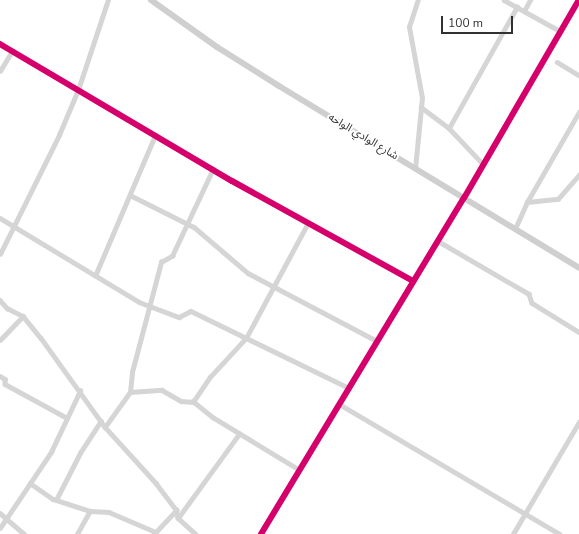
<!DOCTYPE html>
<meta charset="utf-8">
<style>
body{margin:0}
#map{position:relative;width:579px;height:534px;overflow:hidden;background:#fff;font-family:"Nunito Sans","Noto Sans Arabic",sans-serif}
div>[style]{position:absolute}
.street>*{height:4.5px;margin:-2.25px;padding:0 2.25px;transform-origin:2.25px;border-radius:2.25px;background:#d5d5d5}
.secondary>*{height:6px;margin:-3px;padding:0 3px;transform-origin:3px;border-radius:3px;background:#cfcfcf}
.cycleway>*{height:6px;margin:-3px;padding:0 3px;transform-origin:3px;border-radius:3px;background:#d6006c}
span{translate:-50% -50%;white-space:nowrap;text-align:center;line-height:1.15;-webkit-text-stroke:4px #fff;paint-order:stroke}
.street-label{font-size:11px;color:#313131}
.scale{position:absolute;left:441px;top:16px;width:72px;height:18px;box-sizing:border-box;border:2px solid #313131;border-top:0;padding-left:5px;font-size:12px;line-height:14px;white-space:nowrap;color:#313131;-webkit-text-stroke:3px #fff;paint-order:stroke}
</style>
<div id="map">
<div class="street">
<i style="left:504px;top:0;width:64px;rotate:29deg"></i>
<i style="left:524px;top:11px;width:13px;rotate:-61deg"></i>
<i style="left:0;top:44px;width:269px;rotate:30.6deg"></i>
<i style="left:232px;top:181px;width:207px;rotate:28.9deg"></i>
<i style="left:557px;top:62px;width:26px;rotate:31deg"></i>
<i style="left:0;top:71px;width:23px;rotate:-59deg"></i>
<i style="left:421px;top:107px;width:35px;rotate:37deg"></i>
<i style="left:449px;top:128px;width:50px;rotate:46.6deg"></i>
<i style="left:449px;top:128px;width:139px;rotate:-60.7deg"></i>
<i style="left:415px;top:169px;width:71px;rotate:-84.4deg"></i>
<i style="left:422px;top:98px;width:72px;rotate:-100.4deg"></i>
<i style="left:409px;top:27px;width:28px;rotate:-72deg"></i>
<i style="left:130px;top:195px;width:72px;rotate:26.6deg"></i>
<i style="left:194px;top:227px;width:71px;rotate:40.4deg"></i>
<i style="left:248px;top:273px;width:146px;rotate:27.8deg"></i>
<i style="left:527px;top:202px;width:31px;rotate:-6deg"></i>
<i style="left:558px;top:199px;width:32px;rotate:-49deg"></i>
<i style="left:0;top:218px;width:162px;rotate:31.1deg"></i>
<i style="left:139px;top:302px;width:43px;rotate:20.6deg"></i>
<i style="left:179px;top:317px;width:13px;rotate:-27deg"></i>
<i style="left:191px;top:311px;width:176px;rotate:26deg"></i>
<i style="left:515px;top:229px;width:30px;rotate:-66deg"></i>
<i style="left:527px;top:202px;width:104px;rotate:-60deg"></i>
<i style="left:438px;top:241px;width:105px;rotate:30.2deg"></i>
<i style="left:529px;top:294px;width:9px;rotate:72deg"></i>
<i style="left:532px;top:303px;width:55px;rotate:31.7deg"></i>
<i style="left:0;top:254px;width:133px;rotate:-63.6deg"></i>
<i style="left:59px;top:135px;width:49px;rotate:-67.1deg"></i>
<i style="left:78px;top:90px;width:95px;rotate:-71.6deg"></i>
<i style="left:95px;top:276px;width:153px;rotate:-66.9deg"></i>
<i style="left:0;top:300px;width:11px;rotate:49deg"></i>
<i style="left:7px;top:308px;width:18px;rotate:27deg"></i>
<i style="left:23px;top:316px;width:28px;rotate:51deg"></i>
<i style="left:41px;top:338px;width:110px;rotate:54.3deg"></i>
<i style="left:105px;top:427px;width:76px;rotate:47.7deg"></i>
<i style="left:156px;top:483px;width:34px;rotate:53deg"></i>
<i style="left:176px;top:510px;width:8px;rotate:76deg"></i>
<i style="left:178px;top:518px;width:24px;rotate:42deg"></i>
<i style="left:0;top:340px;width:33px;rotate:-46deg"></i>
<i style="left:0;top:376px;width:6px;rotate:31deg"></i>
<i style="left:5px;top:379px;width:5px;rotate:90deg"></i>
<i style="left:5px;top:384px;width:71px;rotate:28.7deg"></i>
<i style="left:130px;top:392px;width:32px;rotate:-4deg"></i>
<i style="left:162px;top:390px;width:22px;rotate:30deg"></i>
<i style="left:181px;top:401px;width:12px;rotate:5deg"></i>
<i style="left:339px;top:404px;width:256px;rotate:30.5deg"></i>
<i style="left:105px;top:427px;width:43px;rotate:-54.5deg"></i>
<i style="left:130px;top:392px;width:20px;rotate:-84deg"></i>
<i style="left:132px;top:372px;width:114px;rotate:-75.2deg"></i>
<i style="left:161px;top:262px;width:13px;rotate:-29deg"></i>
<i style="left:172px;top:256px;width:96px;rotate:-64.8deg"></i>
<i style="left:299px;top:470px;width:100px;rotate:-148.8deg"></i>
<i style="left:213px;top:418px;width:26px;rotate:-141deg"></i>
<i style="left:193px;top:402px;width:30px;rotate:-56deg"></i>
<i style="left:210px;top:377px;width:53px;rotate:-47.3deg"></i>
<i style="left:246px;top:338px;width:131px;rotate:-61.7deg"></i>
<i style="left:30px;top:483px;width:28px;rotate:35deg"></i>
<i style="left:53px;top:499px;width:39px;rotate:18deg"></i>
<i style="left:56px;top:500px;width:53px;rotate:-62.9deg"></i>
<i style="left:80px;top:453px;width:38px;rotate:-57deg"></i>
<i style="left:0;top:513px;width:32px;rotate:41deg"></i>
<i style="left:178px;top:518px;width:104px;rotate:-54deg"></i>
<i style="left:0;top:528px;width:92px;rotate:-56.1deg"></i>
<i style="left:51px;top:452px;width:68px;rotate:-64.6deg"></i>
<i style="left:77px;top:534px;width:26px;rotate:-61deg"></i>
<i style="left:90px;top:511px;width:19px;rotate:3deg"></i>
<i style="left:109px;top:512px;width:51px;rotate:23.1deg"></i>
<i style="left:154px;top:534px;width:33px;rotate:-47deg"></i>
<i style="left:261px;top:534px;width:393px;rotate:-58.9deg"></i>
<i style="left:464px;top:198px;width:229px;rotate:-59.9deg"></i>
<i style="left:513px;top:534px;width:130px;rotate:-59.5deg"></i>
</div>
<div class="secondary">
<i style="left:151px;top:0;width:81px;rotate:35.5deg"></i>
<i style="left:217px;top:47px;width:73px;rotate:32.2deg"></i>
<i style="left:279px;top:86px;width:351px;rotate:31.2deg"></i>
</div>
<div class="cycleway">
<i style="left:0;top:44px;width:269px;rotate:30.6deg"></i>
<i style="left:232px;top:181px;width:207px;rotate:28.9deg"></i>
<i style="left:261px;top:534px;width:393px;rotate:-58.9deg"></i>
<i style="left:464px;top:198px;width:229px;rotate:-59.9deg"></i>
</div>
<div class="street-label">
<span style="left:363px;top:137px;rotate:31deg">شارع الوادي الواحه</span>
</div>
<div class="scale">100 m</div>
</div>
